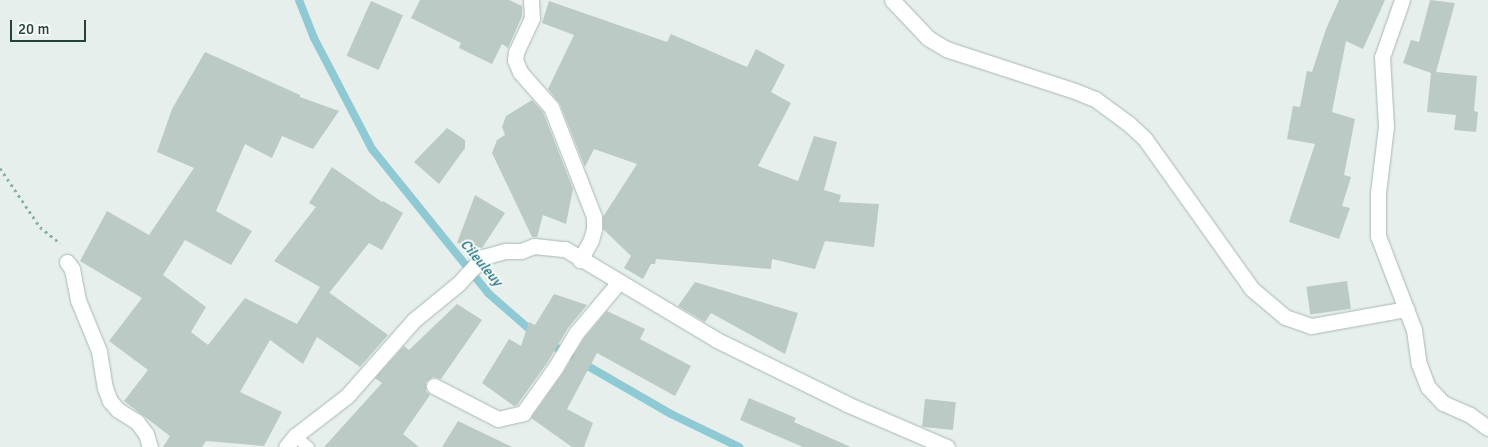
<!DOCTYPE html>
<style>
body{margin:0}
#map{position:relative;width:1488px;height:447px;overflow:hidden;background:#e6efeb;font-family:Signika,sans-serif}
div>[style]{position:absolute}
.stream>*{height:8px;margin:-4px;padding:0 4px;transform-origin:4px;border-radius:4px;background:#8ec9d4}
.building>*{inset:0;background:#bbcac4;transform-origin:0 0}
.path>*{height:3px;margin-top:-1.5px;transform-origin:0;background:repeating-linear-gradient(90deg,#86b3a5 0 2.5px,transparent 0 6.5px)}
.roads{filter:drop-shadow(0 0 1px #a8b8b2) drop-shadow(0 0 1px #a8b8b2)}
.service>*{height:11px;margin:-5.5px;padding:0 5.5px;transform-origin:5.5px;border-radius:5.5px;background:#fff}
.minor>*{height:15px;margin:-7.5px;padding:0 7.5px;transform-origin:7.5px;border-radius:7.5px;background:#fff}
span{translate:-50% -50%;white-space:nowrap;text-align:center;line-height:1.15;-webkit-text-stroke:4px #f7fbf9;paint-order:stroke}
.water-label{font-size:14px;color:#1c6f80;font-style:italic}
.scale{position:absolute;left:10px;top:20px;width:76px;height:22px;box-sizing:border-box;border:2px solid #24423a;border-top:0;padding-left:6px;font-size:15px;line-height:18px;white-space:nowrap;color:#24423a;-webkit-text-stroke:4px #f7fbf9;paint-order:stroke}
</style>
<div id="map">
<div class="stream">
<i style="left:299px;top:0;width:41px;rotate:68.5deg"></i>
<i style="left:314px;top:38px;width:125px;rotate:62.4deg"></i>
<i style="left:372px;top:149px;width:185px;rotate:51.1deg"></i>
<i style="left:488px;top:293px;width:62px;rotate:41.1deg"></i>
<i style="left:548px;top:343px;width:142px;rotate:30deg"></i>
<i style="left:671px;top:414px;width:76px;rotate:25.9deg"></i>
</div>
<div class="building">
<i style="clip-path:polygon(420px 0,509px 0,522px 6px,522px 16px,508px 48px,502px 44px,492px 64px,459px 48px,461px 43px,411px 18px)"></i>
<i style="clip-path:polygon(1339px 0,1385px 0,1363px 49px,1346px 41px,1332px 112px,1355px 119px,1344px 175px,1351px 177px,1342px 206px,1350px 208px,1339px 239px,1289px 222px,1315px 144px,1287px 139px,1293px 106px,1300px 107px,1307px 71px,1312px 72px,1326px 29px)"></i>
<i style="clip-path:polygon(1430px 0,1455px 3px,1436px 72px,1477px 76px,1474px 111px,1478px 112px,1476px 132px,1454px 130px,1456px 115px,1427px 112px,1431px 73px,1403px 63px,1411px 40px,1419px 42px)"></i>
<i style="left:371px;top:1px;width:35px;height:60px;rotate:24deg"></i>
<i style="clip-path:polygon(549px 1px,667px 42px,671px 34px,747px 67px,756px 49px,785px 65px,771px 92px,791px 103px,758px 166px,798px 181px,814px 136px,837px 142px,824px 190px,841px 195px,839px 202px,879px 204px,874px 247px,825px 241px,815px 269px,772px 259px,771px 269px,656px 259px,655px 264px,651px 264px,643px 279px,624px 268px,631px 256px,603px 229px,603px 217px,637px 164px,594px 149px,585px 167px,560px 104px,548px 89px,574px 35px,542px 23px)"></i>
<i style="clip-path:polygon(205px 52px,300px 95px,300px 97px,339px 111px,313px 149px,282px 136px,272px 158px,245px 144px,216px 211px,252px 231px,231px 265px,185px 240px,163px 275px,206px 307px,191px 332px,208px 345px,245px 298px,297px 324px,320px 287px,274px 261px,316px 207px,309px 203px,332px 167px,382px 202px,383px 201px,403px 213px,382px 250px,369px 243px,329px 293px,327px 291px,388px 335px,360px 367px,317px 337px,303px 364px,270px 340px,240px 392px,282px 412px,264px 446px,206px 441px,202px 447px,163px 447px,170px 436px,124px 401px,148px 370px,109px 341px,142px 298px,80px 261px,107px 211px,149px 235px,194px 168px,157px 152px,172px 109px)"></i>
<i style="clip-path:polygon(532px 100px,543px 112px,573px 189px,566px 224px,543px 215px,537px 237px,532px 237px,492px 153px,497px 140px,505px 135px,502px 127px,506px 116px)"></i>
<i style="clip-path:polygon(447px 128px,465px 140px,465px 148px,439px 184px,414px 162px)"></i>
<i style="clip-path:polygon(475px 195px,505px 213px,482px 248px,457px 243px)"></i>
<i style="left:1347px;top:281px;width:28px;height:41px;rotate:82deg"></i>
<i style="clip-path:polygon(695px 282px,798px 313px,785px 354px,711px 313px,705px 322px,678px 306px)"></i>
<i style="clip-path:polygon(554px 294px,587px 305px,568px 328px,547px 363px,517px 405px,514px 406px,482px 383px,509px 339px,521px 346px,529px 322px,535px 325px)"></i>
<i style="clip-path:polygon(457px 304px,482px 320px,441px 379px,433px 377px,426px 382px,426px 391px,430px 395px,403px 434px,419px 447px,324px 447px,382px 383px,375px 378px,404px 346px,409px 350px)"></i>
<i style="clip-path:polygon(607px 311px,645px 329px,640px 339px,691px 366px,675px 396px,597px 353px,567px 409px,593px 423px,584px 447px,572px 447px,531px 418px,563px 373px,584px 338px)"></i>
<i style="clip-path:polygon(749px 398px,796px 418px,794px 422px,851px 447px,803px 447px,740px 420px)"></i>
<i style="left:925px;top:399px;width:31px;height:28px;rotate:6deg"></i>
<i style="clip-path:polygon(458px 421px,512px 447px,442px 447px)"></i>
</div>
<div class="path">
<i style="left:0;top:168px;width:71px;rotate:55.9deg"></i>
<i style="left:40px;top:227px;width:26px;rotate:39deg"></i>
</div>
<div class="roads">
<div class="service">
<i style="left:295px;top:436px;width:17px;rotate:40deg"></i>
</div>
<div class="minor">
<i style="left:531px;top:0;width:18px;rotate:87deg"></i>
<i style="left:532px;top:18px;width:38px;rotate:115deg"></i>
<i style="left:516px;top:52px;width:8px;rotate:97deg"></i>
<i style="left:515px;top:60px;width:13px;rotate:67deg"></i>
<i style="left:520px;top:72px;width:47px;rotate:48.5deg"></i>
<i style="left:551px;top:107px;width:118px;rotate:68.6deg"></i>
<i style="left:594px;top:217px;width:12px;rotate:90deg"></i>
<i style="left:594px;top:229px;width:11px;rotate:105deg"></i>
<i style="left:591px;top:240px;width:23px;rotate:119deg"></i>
<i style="left:892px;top:0;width:52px;rotate:46.5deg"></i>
<i style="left:928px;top:38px;width:21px;rotate:31deg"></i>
<i style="left:946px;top:49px;width:136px;rotate:18deg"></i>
<i style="left:1075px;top:91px;width:22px;rotate:22deg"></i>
<i style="left:1095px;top:99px;width:42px;rotate:36.3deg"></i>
<i style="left:1129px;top:124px;width:22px;rotate:43deg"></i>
<i style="left:1145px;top:139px;width:184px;rotate:54.5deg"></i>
<i style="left:1252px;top:289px;width:43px;rotate:40.3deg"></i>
<i style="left:1285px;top:317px;width:28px;rotate:19deg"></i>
<i style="left:1311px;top:326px;width:97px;rotate:-10.1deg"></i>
<i style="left:1402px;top:0;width:60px;rotate:109.3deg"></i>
<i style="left:1382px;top:57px;width:69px;rotate:86.7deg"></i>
<i style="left:1386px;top:126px;width:67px;rotate:96.8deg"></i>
<i style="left:1378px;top:193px;width:43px;rotate:90deg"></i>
<i style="left:1378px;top:236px;width:101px;rotate:69deg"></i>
<i style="left:1414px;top:330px;width:34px;rotate:82deg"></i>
<i style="left:1419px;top:364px;width:25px;rotate:69deg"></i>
<i style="left:1428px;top:387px;width:22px;rotate:47deg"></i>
<i style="left:1443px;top:403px;width:30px;rotate:24deg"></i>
<i style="left:1470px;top:415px;width:22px;rotate:36deg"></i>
<i style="left:67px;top:262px;width:9px;rotate:54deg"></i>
<i style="left:72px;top:269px;width:32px;rotate:79deg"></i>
<i style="left:78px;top:300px;width:55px;rotate:67.6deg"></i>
<i style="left:99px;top:351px;width:37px;rotate:81deg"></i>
<i style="left:105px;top:388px;width:14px;rotate:69deg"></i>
<i style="left:110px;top:401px;width:12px;rotate:48deg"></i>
<i style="left:118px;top:410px;width:22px;rotate:32deg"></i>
<i style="left:137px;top:422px;width:15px;rotate:53deg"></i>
<i style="left:146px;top:434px;width:14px;rotate:73deg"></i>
<i style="left:434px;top:386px;width:72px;rotate:27.3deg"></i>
<i style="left:498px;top:419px;width:26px;rotate:-13deg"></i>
<i style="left:523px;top:413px;width:55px;rotate:-54.6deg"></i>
<i style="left:555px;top:368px;width:41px;rotate:-59deg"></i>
<i style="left:576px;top:333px;width:67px;rotate:-49.9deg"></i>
<i style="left:286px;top:447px;width:14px;rotate:-51deg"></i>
<i style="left:295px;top:436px;width:66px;rotate:-37.6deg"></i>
<i style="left:347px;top:396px;width:101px;rotate:-48.6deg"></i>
<i style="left:414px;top:320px;width:57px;rotate:-39.3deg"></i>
<i style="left:458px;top:284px;width:37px;rotate:-47deg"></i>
<i style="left:483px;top:257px;width:24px;rotate:-15deg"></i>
<i style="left:506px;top:251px;width:15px"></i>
<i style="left:521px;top:251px;width:14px;rotate:-21deg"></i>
<i style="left:534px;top:246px;width:31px;rotate:6deg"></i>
<i style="left:565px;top:249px;width:177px;rotate:30.9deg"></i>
<i style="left:717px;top:340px;width:145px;rotate:26.2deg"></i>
<i style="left:847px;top:404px;width:109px;rotate:23.3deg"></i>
</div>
</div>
<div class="water-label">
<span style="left:481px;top:263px;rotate:50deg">Cileuleuy</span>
</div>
<div class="scale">20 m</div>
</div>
